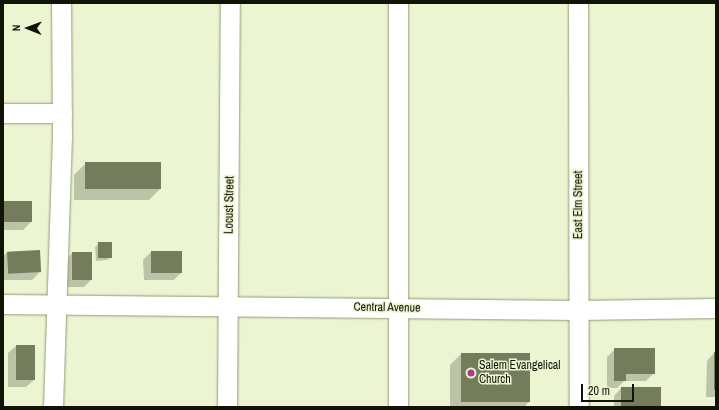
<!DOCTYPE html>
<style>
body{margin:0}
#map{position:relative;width:719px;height:410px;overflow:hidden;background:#ecf5d1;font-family:"Archivo Narrow",sans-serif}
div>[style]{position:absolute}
.shadow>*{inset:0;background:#0003}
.building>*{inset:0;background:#747c5b;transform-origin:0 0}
.roads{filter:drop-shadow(0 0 1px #929b79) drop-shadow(0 0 1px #929b79)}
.minor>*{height:19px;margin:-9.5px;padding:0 9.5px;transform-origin:9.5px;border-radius:9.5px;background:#fff}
.dots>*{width:11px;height:11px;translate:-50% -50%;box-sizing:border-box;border:2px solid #ecf5d1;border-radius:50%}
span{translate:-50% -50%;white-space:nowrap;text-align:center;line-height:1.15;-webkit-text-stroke:3px #ecf5d1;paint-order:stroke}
.street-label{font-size:12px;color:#101306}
.poi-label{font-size:12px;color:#101306}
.left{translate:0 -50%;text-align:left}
.frame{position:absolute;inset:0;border:4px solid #101306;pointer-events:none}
.north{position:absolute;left:8px;top:8px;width:40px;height:40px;-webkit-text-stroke:3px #ecf5d1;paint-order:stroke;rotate:271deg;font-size:11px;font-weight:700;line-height:16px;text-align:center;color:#101306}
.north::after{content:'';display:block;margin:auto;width:14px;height:18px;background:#101306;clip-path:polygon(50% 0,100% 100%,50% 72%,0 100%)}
.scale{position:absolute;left:581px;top:384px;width:53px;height:18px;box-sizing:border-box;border:2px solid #101306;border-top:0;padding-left:5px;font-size:12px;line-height:14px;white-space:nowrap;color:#101306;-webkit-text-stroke:3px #ecf5d1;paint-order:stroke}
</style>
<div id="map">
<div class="shadow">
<i style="clip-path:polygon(85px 164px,160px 189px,149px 200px,74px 200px,74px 175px)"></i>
<i style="clip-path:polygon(3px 203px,31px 222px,23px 230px,3px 230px)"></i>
<i style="clip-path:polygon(99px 243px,111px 257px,107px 260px,96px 261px,95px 247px)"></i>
<i style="clip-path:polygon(7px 252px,40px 272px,32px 280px,3px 280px,3px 257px)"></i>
<i style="clip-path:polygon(151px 252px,182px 272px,174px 280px,144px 280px,143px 260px)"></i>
<i style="clip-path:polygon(72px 253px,92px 279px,84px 287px,64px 287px,65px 261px)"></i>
<i style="clip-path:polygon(16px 346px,34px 380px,26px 387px,8px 387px,8px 353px)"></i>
<i style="clip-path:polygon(615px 349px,654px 373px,646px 381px,624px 381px,617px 388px,607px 388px,607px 357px)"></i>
<i style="clip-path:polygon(714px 353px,716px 397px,706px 397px,707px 361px)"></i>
<i style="clip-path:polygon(461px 354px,529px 402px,524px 407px,450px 407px,450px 365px)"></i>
<i style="clip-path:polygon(621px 388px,660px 407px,614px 407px,614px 396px)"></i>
</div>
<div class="building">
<i style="left:161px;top:162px;width:27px;height:76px;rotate:90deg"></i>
<i style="left:32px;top:201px;width:21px;height:29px;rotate:90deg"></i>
<i style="left:98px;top:242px;width:14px;height:16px"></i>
<i style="left:40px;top:250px;width:22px;height:33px;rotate:87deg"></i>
<i style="left:151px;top:251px;width:31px;height:22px"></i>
<i style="left:72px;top:252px;width:20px;height:28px"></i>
<i style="left:16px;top:345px;width:19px;height:35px"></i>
<i style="clip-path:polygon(614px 348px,655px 348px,655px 374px,626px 374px,626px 381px,614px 381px)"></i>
<i style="left:714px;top:352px;width:2px;height:38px"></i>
<i style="left:461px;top:353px;width:69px;height:49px"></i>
<i style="left:621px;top:387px;width:40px;height:20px"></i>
</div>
<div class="roads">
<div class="minor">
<i style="left:398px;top:3px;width:404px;rotate:90deg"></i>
<i style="left:578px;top:3px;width:404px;rotate:89.9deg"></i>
<i style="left:3px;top:113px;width:59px"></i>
<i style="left:3px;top:304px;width:575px;rotate:0.6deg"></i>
<i style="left:578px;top:310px;width:138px;rotate:-0.8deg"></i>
<i style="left:53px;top:407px;width:269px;rotate:-88.1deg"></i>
<i style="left:62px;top:138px;width:135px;rotate:-90.4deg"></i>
<i style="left:227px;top:407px;width:404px;rotate:-89.6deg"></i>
</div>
</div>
<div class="dots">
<i style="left:471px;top:373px;background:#ad3993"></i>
</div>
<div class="street-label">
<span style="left:230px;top:205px;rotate:-89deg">Locust Street</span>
<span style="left:579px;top:205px;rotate:-90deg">East Elm Street</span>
<span style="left:387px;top:308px;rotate:1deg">Central Avenue</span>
</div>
<div class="poi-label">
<span class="left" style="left:479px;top:373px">Salem Evangelical<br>Church</span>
</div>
<div class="frame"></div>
<div class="north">N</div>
<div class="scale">20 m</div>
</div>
